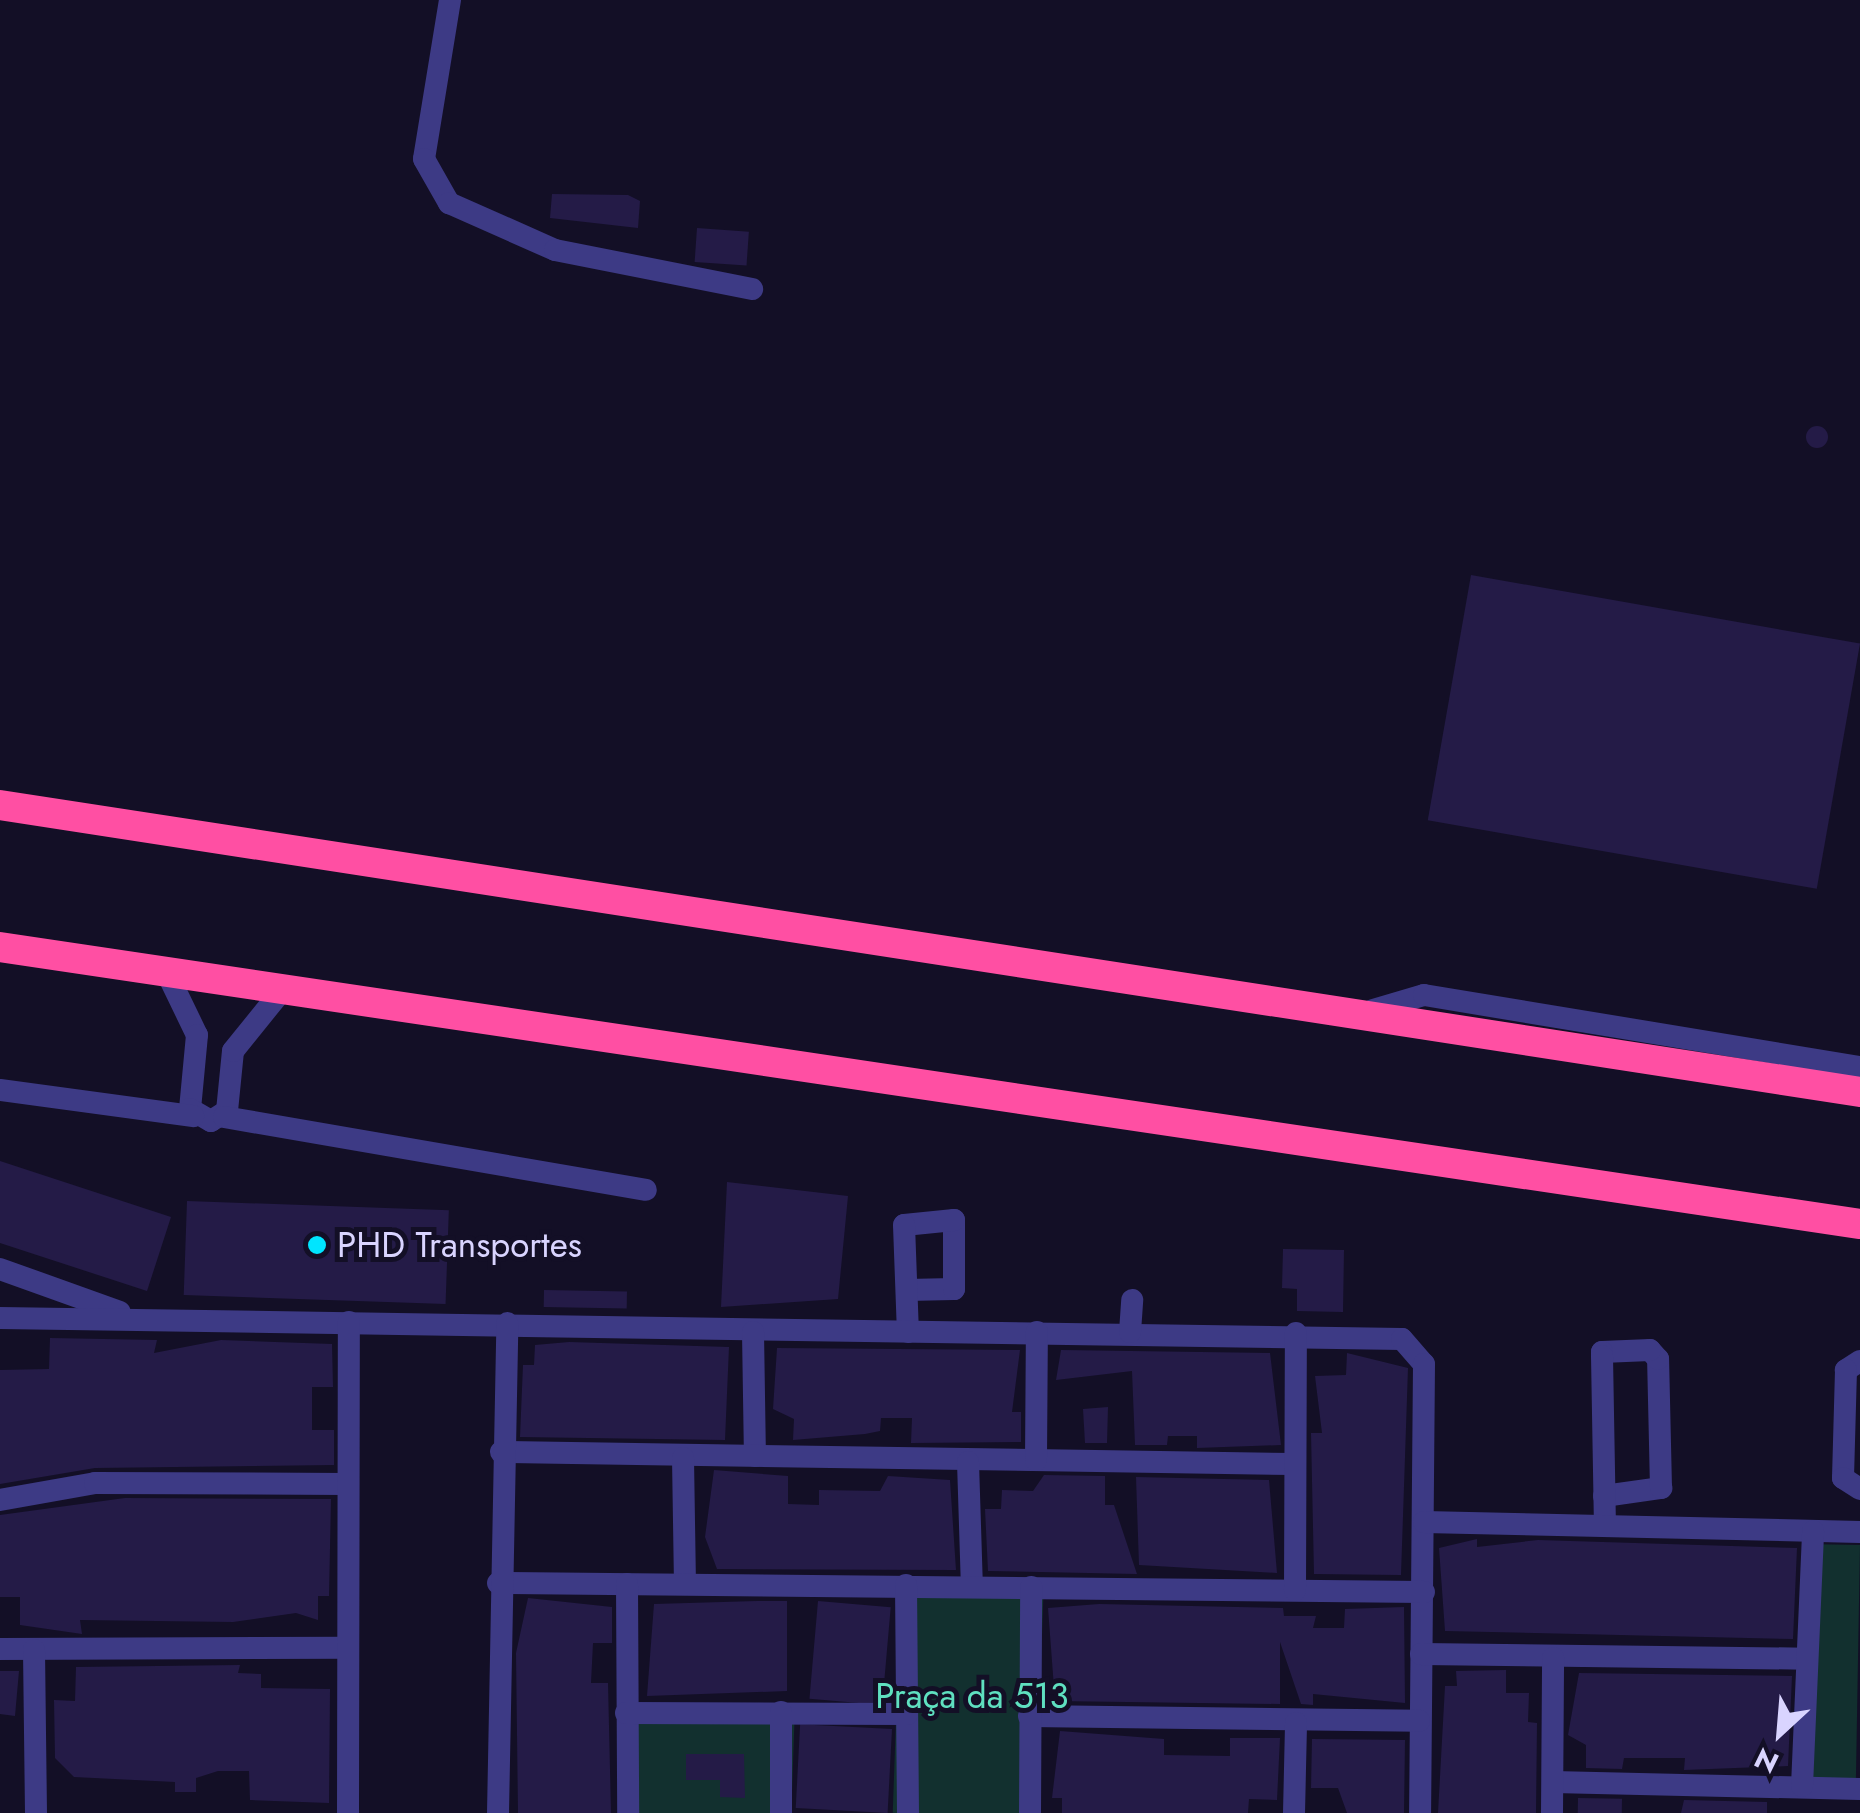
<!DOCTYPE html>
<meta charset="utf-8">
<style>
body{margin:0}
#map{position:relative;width:1860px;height:1813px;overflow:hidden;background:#130f26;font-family:Jost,sans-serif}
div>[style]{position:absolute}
.green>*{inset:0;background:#12302f;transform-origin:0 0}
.building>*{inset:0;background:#241b47;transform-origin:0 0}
.round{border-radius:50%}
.minor>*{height:22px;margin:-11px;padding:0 11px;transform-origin:11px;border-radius:11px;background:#3d3a85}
.highway>*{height:30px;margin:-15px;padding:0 15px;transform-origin:15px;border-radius:15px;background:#ff4fa3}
.dots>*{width:28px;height:28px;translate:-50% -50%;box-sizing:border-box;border:5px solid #130f26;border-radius:50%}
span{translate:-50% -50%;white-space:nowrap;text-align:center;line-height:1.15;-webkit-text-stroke:10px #130f26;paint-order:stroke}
.poi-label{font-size:35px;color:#d9d4ff}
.left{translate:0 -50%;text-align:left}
.park-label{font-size:35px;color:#5fe0c0}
.north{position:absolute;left:1730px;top:1683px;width:100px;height:100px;-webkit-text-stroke:8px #130f26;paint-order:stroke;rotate:206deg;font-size:28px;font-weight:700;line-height:40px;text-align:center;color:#d9d4ff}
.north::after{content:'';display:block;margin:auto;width:35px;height:45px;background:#d9d4ff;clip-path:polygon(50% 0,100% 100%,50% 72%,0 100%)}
</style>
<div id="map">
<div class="green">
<i style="left:1803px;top:1544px;width:57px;height:246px;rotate:1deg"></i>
<i style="left:901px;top:1576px;width:143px;height:237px;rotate:2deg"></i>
<i style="left:622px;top:1703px;width:173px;height:110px;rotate:2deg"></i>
</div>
<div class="building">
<i style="clip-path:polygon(552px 194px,628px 195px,640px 201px,638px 228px,550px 218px)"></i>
<i style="left:697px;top:228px;width:52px;height:34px;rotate:4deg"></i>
<i class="round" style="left:1806px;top:426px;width:22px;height:22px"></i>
<i style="left:1471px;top:575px;width:395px;height:249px;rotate:10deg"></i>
<i style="clip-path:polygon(0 1161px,171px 1217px,147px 1291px,0 1243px)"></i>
<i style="clip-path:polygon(727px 1182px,848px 1196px,838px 1299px,721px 1307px)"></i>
<i style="left:187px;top:1201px;width:262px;height:94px;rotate:2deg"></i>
<i style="clip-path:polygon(1283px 1249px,1344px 1250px,1343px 1312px,1297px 1311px,1297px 1289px,1282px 1288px)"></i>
<i style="left:544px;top:1290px;width:83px;height:17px;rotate:1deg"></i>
<i style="clip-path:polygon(50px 1338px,157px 1340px,154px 1353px,221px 1340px,332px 1344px,333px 1387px,312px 1387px,312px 1430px,334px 1430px,334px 1465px,95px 1468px,0 1484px,0 1370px,49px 1369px)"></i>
<i style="clip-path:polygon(569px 1342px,729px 1347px,725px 1440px,520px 1437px,523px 1365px,534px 1365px,535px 1345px)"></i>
<i style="clip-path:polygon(777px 1348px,1020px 1350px,1012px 1412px,1021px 1412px,1021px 1442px,911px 1443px,912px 1418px,881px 1418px,880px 1431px,865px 1434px,793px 1440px,794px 1419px,773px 1409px)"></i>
<i style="clip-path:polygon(1061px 1350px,1270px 1353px,1281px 1445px,1197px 1448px,1197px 1436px,1168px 1436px,1167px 1445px,1135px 1445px,1132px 1371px,1056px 1380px)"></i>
<i style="clip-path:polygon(1347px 1353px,1408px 1368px,1401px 1575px,1314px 1574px,1311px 1433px,1322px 1433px,1315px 1376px,1346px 1375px)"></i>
<i style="clip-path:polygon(1108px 1407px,1107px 1443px,1085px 1443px,1083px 1409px)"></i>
<i style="clip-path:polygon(714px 1470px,788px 1476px,788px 1504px,819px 1505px,819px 1490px,880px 1491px,888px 1476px,950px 1480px,956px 1570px,717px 1569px,705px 1537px)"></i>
<i style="clip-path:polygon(1044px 1475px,1105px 1476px,1105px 1505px,1114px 1505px,1137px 1574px,988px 1571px,985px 1509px,1001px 1509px,1002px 1490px,1033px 1491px)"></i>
<i style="clip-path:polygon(1136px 1477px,1269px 1480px,1277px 1573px,1139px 1565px)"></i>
<i style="clip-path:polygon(125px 1498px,331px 1499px,329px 1596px,318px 1596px,318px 1620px,296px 1613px,233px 1622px,80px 1620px,82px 1634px,20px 1625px,20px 1597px,0 1597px,0 1515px)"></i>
<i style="clip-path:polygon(1477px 1539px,1477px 1547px,1538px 1540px,1797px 1548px,1793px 1639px,1445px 1631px,1439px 1548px)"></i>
<i style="clip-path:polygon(528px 1598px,612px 1607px,612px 1643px,593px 1643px,591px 1683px,608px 1683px,611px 1813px,518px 1813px,516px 1653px)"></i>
<i style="clip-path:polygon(757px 1601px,787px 1601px,787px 1691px,647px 1696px,654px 1604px)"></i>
<i style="left:818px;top:1601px;width:73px;height:98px;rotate:5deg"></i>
<i style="clip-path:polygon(1099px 1604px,1283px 1608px,1284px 1616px,1316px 1616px,1313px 1628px,1344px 1628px,1345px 1609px,1404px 1607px,1405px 1703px,1313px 1694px,1313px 1705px,1301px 1704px,1280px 1642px,1280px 1704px,1055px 1701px,1048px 1608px)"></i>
<i style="clip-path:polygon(240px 1665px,238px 1673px,261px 1674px,261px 1688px,330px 1689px,329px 1803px,250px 1800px,249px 1771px,218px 1771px,196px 1778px,196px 1792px,175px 1792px,175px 1782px,74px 1777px,55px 1758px,54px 1700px,75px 1701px,76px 1667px)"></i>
<i style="clip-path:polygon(1506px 1670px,1506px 1693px,1529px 1693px,1528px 1722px,1537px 1723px,1536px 1813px,1438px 1813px,1445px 1686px,1457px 1686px,1456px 1671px)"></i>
<i style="clip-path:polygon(0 1671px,19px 1671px,15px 1716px,0 1714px)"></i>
<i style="clip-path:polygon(1579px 1673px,1792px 1676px,1788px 1766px,1684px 1770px,1685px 1758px,1624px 1758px,1622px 1769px,1586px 1768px,1586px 1745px,1568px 1735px)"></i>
<i style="left:892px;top:1729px;width:84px;height:92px;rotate:93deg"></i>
<i style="clip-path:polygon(1060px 1731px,1164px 1739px,1164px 1755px,1230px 1756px,1230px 1738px,1280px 1738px,1277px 1800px,1249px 1799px,1248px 1813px,1062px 1813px,1062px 1798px,1052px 1798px)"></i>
<i style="clip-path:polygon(1312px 1739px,1405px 1740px,1404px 1813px,1347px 1813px,1338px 1788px,1311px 1788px)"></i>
<i style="clip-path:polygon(686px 1754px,744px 1754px,745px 1798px,720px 1797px,720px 1780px,686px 1780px)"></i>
<i style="left:1578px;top:1798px;width:44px;height:15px;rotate:1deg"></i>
<i style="clip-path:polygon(1684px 1800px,1767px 1802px,1767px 1813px,1681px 1813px)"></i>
</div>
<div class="minor">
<i style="left:450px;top:0;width:161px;rotate:99.3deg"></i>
<i style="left:424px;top:159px;width:51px;rotate:60.4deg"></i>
<i style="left:449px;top:203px;width:116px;rotate:23.9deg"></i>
<i style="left:555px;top:250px;width:201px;rotate:11.2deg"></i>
<i style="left:166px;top:971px;width:71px;rotate:64.2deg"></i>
<i style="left:197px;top:1035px;width:74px;rotate:95.4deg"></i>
<i style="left:190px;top:1109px;width:24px;rotate:30deg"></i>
<i style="left:211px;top:1121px;width:19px;rotate:-32deg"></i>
<i style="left:227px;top:1111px;width:60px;rotate:-84.3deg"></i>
<i style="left:233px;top:1051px;width:80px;rotate:-51.1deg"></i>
<i style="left:1373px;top:1010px;width:53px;rotate:-16.4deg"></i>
<i style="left:1424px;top:995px;width:442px;rotate:9.4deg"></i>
<i style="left:0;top:1090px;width:195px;rotate:7.7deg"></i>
<i style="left:224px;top:1117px;width:428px;rotate:9.8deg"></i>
<i style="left:0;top:1269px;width:127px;rotate:19.7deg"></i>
<i style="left:907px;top:1290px;width:47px;rotate:-1.2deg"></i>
<i style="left:954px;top:1289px;width:69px;rotate:-90deg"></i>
<i style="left:954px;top:1220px;width:50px;rotate:174.3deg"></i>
<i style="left:904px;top:1225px;width:107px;rotate:87.9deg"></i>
<i style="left:0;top:1318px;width:1402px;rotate:0.86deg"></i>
<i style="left:1402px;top:1339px;width:33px;rotate:49deg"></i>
<i style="left:1424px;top:1364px;width:449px;rotate:90.5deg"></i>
<i style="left:753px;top:1332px;width:124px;rotate:89.1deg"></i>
<i style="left:1130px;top:1332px;width:32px;rotate:-86deg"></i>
<i style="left:1860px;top:1361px;width:17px;rotate:147deg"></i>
<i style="left:1846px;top:1370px;width:108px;rotate:91.6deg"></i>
<i style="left:1843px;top:1478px;width:20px;rotate:33deg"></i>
<i style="left:501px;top:1452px;width:793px;rotate:0.87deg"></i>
<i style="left:683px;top:1458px;width:125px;rotate:89.1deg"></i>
<i style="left:1036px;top:1460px;width:128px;rotate:-89.6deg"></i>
<i style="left:968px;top:1462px;width:124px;rotate:88.2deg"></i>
<i style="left:1604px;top:1496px;width:58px;rotate:-8deg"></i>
<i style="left:1661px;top:1488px;width:129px;rotate:-91.3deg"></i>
<i style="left:1658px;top:1359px;width:12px;rotate:-132deg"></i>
<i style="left:1650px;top:1350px;width:48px;rotate:177.6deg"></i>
<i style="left:1602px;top:1352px;width:4px;rotate:90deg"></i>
<i style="left:1602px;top:1356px;width:170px;rotate:89deg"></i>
<i style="left:0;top:1500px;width:97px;rotate:-10.1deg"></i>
<i style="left:95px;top:1483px;width:252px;rotate:0.2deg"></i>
<i style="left:1424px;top:1522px;width:436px;rotate:1.3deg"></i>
<i style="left:498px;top:1583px;width:926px;rotate:0.56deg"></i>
<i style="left:627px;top:1584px;width:229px;rotate:89.7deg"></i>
<i style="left:906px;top:1585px;width:228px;rotate:89.5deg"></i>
<i style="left:1295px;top:1590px;width:257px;rotate:-89.8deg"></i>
<i style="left:0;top:1649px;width:346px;rotate:-0.2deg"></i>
<i style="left:34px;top:1650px;width:163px;rotate:89.3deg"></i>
<i style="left:1421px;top:1654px;width:385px;rotate:0.7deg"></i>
<i style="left:626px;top:1713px;width:281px;rotate:0.2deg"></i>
<i style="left:1029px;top:1716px;width:390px;rotate:0.7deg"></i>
<i style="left:1553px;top:1782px;width:307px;rotate:1.3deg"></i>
<i style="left:1802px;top:1786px;width:255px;rotate:-87.5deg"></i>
<i style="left:348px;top:1813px;width:491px;rotate:-89.9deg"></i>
<i style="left:498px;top:1813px;width:490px;rotate:-88.9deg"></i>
<i style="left:781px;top:1813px;width:101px;rotate:-90deg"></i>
<i style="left:1030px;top:1813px;width:226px;rotate:-89.7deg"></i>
<i style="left:1294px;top:1813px;width:90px;rotate:-88.7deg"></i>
<i style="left:1552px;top:1813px;width:155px;rotate:-89.6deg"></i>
</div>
<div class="highway">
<i style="left:0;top:805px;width:1882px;rotate:8.77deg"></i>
<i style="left:0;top:947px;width:1881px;rotate:8.47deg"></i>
</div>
<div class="dots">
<i style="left:317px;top:1245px;background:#00e5ff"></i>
</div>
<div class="poi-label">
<span class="left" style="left:337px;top:1245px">PHD Transportes</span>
</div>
<div class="park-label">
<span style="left:972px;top:1696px">Praça da 513</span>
</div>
<div class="north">N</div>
</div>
